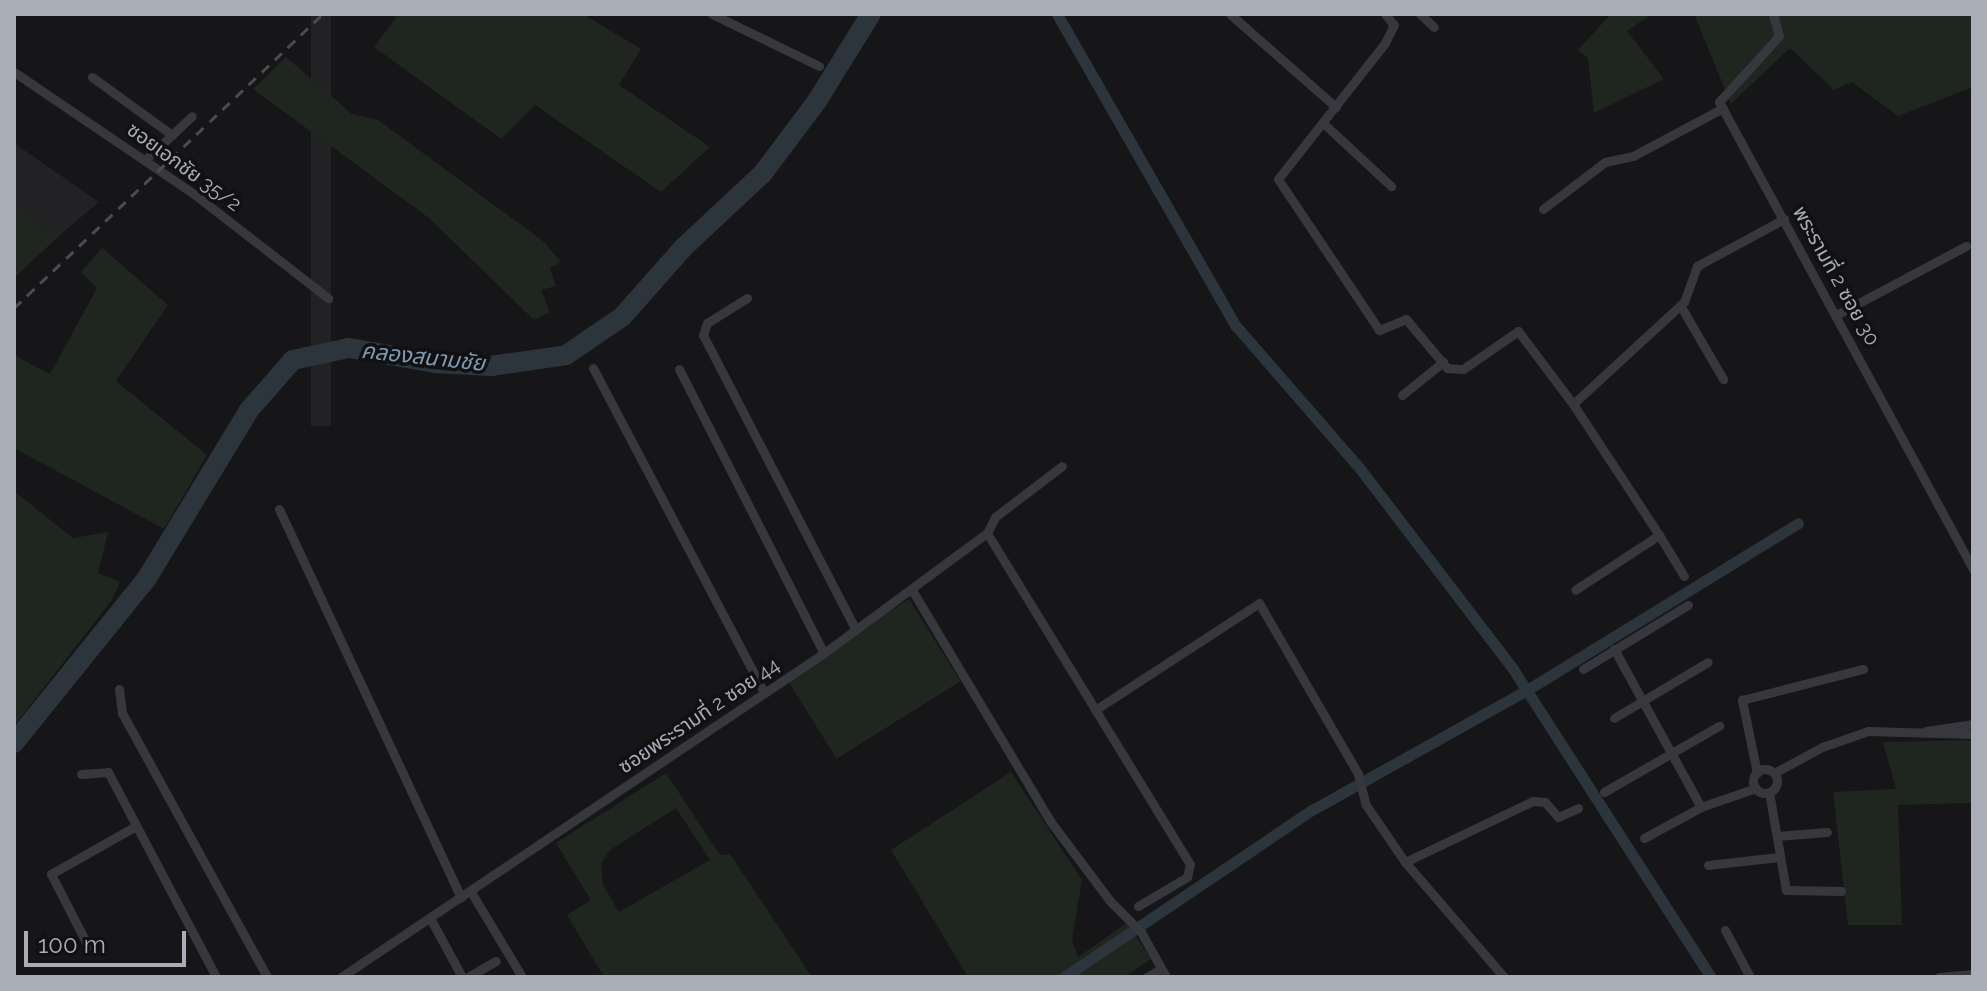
<!DOCTYPE html>
<meta charset="utf-8">
<style>
body{margin:0}
#map{position:relative;width:1987px;height:991px;overflow:hidden;background:#161618;font-family:Raleway,"Noto Sans Thai",sans-serif}
div>[style]{position:absolute}
.built>*{inset:0;background:#222225;transform-origin:0 0}
.green>*{inset:0;background:#1e261f;transform-origin:0 0}
.canal>*{height:11px;margin:-5.5px;padding:0 5.5px;transform-origin:5.5px;border-radius:5.5px;background:#2c353c}
.river>*{height:20px;margin:-10px;padding:0 10px;transform-origin:10px;border-radius:10px;background:#2c353c}
.street>*{height:9px;margin:-4.5px;padding:0 4.5px;transform-origin:4.5px;border-radius:4.5px;background:#37383d}
.street>.ring{margin:-4.5px;padding:0;box-sizing:content-box;background:none;border:9px solid #37383d;border-radius:50%}
.rail>*{height:3px;margin-top:-1.5px;transform-origin:0;background:repeating-linear-gradient(90deg,#4a4c52 0 10px,transparent 0 18px)}
span{translate:-50% -50%;white-space:nowrap;text-align:center;line-height:1.15;-webkit-text-stroke:7px #111113;paint-order:stroke}
.street-label{font-size:20px;color:#a8adb8}
.water-label{font-size:22px;color:#7f9bb3;font-style:italic}
.frame{position:absolute;inset:0;border:16px solid #a8adb8;pointer-events:none}
.scale{position:absolute;left:24px;top:931px;width:162px;height:36px;box-sizing:border-box;border:4px solid #a8adb8;border-top:0;padding-left:10px;font-size:24px;line-height:28px;white-space:nowrap;color:#a8adb8;-webkit-text-stroke:6px #111113;paint-order:stroke}
</style>
<div id="map">
<div class="built">
<i style="left:311px;top:14px;width:20px;height:412px"></i>
<i style="clip-path:polygon(14px 143px,99px 202px,59px 236px,14px 203px)"></i>
</div>
<div class="green">
<i style="clip-path:polygon(393px 14px,583px 14px,641px 49px,619px 85px,710px 147px,661px 192px,535px 105px,501px 139px,374px 47px,396px 18px)"></i>
<i style="clip-path:polygon(1611px 14px,1652px 14px,1627px 31px,1664px 79px,1594px 113px,1588px 58px,1578px 50px)"></i>
<i style="clip-path:polygon(1694px 14px,1973px 14px,1973px 87px,1898px 116px,1852px 82px,1834px 90px,1790px 48px,1731px 104px)"></i>
<i style="clip-path:polygon(286px 57px,352px 114px,378px 120px,543px 241px,561px 262px,550px 268px,556px 286px,541px 290px,550px 312px,534px 320px,429px 218px,253px 89px)"></i>
<i style="clip-path:polygon(14px 203px,59px 236px,14px 278px)"></i>
<i style="clip-path:polygon(102px 248px,168px 305px,116px 381px,207px 455px,164px 529px,14px 448px,14px 355px,50px 374px,97px 288px,81px 272px)"></i>
<i style="clip-path:polygon(14px 491px,73px 538px,108px 532px,98px 573px,120px 582px,112px 600px,14px 726px)"></i>
<i style="left:909px;top:599px;width:97px;height:146px;rotate:58deg"></i>
<i style="clip-path:polygon(1973px 740px,1973px 803px,1898px 805px,1902px 925px,1848px 925px,1833px 792px,1896px 789px,1883px 742px)"></i>
<i style="clip-path:polygon(1011px 772px,1082px 880px,1072px 940px,1078px 957px,1127px 923px,1151px 959px,1124px 977px,968px 977px,891px 850px)"></i>
<i style="clip-path:polygon(evenodd,666px 773px,720px 855px,730px 854px,812px 977px,604px 977px,567px 915px,591px 900px,556px 843px,666px 773px,676px 808px,710px 860px,619px 912px,603px 885px,601px 864px,610px 850px,676px 808px)"></i>
</div>
<div class="canal">
<i style="left:1057px;top:14px;width:360px;rotate:60.2deg"></i>
<i style="left:1236px;top:326px;width:191px;rotate:49deg"></i>
<i style="left:1361px;top:470px;width:250px;rotate:52.6deg"></i>
<i style="left:1513px;top:669px;width:366px;rotate:57.3deg"></i>
<i style="left:1064px;top:977px;width:299px;rotate:-34deg"></i>
<i style="left:1312px;top:810px;width:246px;rotate:-29.2deg"></i>
<i style="left:1527px;top:690px;width:318px;rotate:-31.6deg"></i>
</div>
<div class="river">
<i style="left:14px;top:743px;width:212px;rotate:-51.1deg"></i>
<i style="left:147px;top:578px;width:197px;rotate:-58.7deg"></i>
<i style="left:249px;top:410px;width:67px;rotate:-48.7deg"></i>
<i style="left:293px;top:360px;width:57px;rotate:-12.1deg"></i>
<i style="left:349px;top:348px;width:87px;rotate:9.9deg"></i>
<i style="left:435px;top:363px;width:56px;rotate:3.1deg"></i>
<i style="left:491px;top:366px;width:76px;rotate:-8.3deg"></i>
<i style="left:566px;top:355px;width:68px;rotate:-34.2deg"></i>
<i style="left:622px;top:317px;width:94px;rotate:-48.5deg"></i>
<i style="left:684px;top:247px;width:108px;rotate:-43.1deg"></i>
<i style="left:763px;top:173px;width:90px;rotate:-53.1deg"></i>
<i style="left:817px;top:101px;width:102px;rotate:-58.2deg"></i>
</div>
<div class="street">
<i style="left:712px;top:14px;width:119px;rotate:25.9deg"></i>
<i style="left:1230px;top:14px;width:141px;rotate:41.3deg"></i>
<i style="left:1385px;top:14px;width:14px;rotate:51deg"></i>
<i style="left:1394px;top:25px;width:20px;rotate:117deg"></i>
<i style="left:1385px;top:43px;width:173px;rotate:128.2deg"></i>
<i style="left:1278px;top:179px;width:182px;rotate:56.2deg"></i>
<i style="left:1379px;top:330px;width:29px;rotate:-22deg"></i>
<i style="left:1406px;top:319px;width:64px;rotate:50.1deg"></i>
<i style="left:1447px;top:368px;width:16px;rotate:4deg"></i>
<i style="left:1463px;top:369px;width:67px;rotate:-34.6deg"></i>
<i style="left:1518px;top:331px;width:91px;rotate:53deg"></i>
<i style="left:1573px;top:404px;width:151px;rotate:-42.6deg"></i>
<i style="left:1684px;top:302px;width:38px;rotate:-70deg"></i>
<i style="left:1697px;top:266px;width:99px;rotate:-28.4deg"></i>
<i style="left:1420px;top:14px;width:19px;rotate:43deg"></i>
<i style="left:1773px;top:14px;width:23px;rotate:75deg"></i>
<i style="left:1779px;top:36px;width:89px;rotate:132.3deg"></i>
<i style="left:1719px;top:102px;width:532px;rotate:61.46deg"></i>
<i style="left:14px;top:72px;width:217px;rotate:34.1deg"></i>
<i style="left:194px;top:194px;width:170px;rotate:37.8deg"></i>
<i style="left:92px;top:77px;width:99px;rotate:35.9deg"></i>
<i style="left:1323px;top:123px;width:93px;rotate:42.8deg"></i>
<i style="left:145px;top:160px;width:64px;rotate:-43.1deg"></i>
<i style="left:1543px;top:209px;width:78px;rotate:-37.2deg"></i>
<i style="left:1605px;top:162px;width:29px;rotate:-12deg"></i>
<i style="left:1633px;top:156px;width:102px;rotate:-28.1deg"></i>
<i style="left:747px;top:298px;width:47px;rotate:148deg"></i>
<i style="left:707px;top:323px;width:13px;rotate:108deg"></i>
<i style="left:703px;top:335px;width:332px;rotate:62.6deg"></i>
<i style="left:1680px;top:305px;width:86px;rotate:59.8deg"></i>
<i style="left:1838px;top:314px;width:145px;rotate:-28deg"></i>
<i style="left:593px;top:368px;width:367px;rotate:62.2deg"></i>
<i style="left:679px;top:369px;width:319px;rotate:63deg"></i>
<i style="left:1402px;top:395px;width:53px;rotate:-38.8deg"></i>
<i style="left:1573px;top:404px;width:157px;rotate:56.7deg"></i>
<i style="left:1659px;top:535px;width:100px;rotate:146.8deg"></i>
<i style="left:279px;top:509px;width:429px;rotate:64.9deg"></i>
<i style="left:987px;top:533px;width:388px;rotate:58.5deg"></i>
<i style="left:1190px;top:864px;width:13px;rotate:103deg"></i>
<i style="left:1187px;top:877px;width:57px;rotate:149.4deg"></i>
<i style="left:1659px;top:535px;width:48px;rotate:58.6deg"></i>
<i style="left:912px;top:590px;width:269px;rotate:59.1deg"></i>
<i style="left:1050px;top:821px;width:100px;rotate:53.1deg"></i>
<i style="left:1110px;top:901px;width:44px;rotate:45deg"></i>
<i style="left:1141px;top:932px;width:51px;rotate:60.9deg"></i>
<i style="left:1614px;top:649px;width:180px;rotate:61.2deg"></i>
<i style="left:1583px;top:669px;width:123px;rotate:-31.4deg"></i>
<i style="left:119px;top:689px;width:24px;rotate:83deg"></i>
<i style="left:122px;top:713px;width:301px;rotate:61.2deg"></i>
<i style="left:1095px;top:710px;width:196px;rotate:-33.1deg"></i>
<i style="left:1259px;top:603px;width:198px;rotate:59.9deg"></i>
<i style="left:1358px;top:774px;width:32px;rotate:76deg"></i>
<i style="left:1366px;top:805px;width:69px;rotate:55.6deg"></i>
<i style="left:1405px;top:862px;width:152px;rotate:49.3deg"></i>
<i style="left:1614px;top:718px;width:109px;rotate:-30.8deg"></i>
<i style="left:1926px;top:731px;width:48px;rotate:-8.5deg"></i>
<i class="ring" style="left:1753px;top:769px;width:15px;height:15px"></i>
<i style="left:1757px;top:773px;width:75px;rotate:-101.6deg"></i>
<i style="left:1742px;top:700px;width:125px;rotate:-14.4deg"></i>
<i style="left:1774px;top:773px;width:55px;rotate:-28.4deg"></i>
<i style="left:1822px;top:747px;width:49px;rotate:-19.2deg"></i>
<i style="left:1868px;top:731px;width:105px;rotate:1.6deg"></i>
<i style="left:81px;top:774px;width:27px;rotate:-4deg"></i>
<i style="left:108px;top:772px;width:232px;rotate:62.2deg"></i>
<i style="left:1604px;top:792px;width:133px;rotate:-29.9deg"></i>
<i style="left:1769px;top:792px;width:99px;rotate:80.2deg"></i>
<i style="left:1786px;top:890px;width:55px;rotate:1deg"></i>
<i style="left:1777px;top:836px;width:50px;rotate:-4.6deg"></i>
<i style="left:1644px;top:838px;width:65px;rotate:-28.5deg"></i>
<i style="left:1701px;top:807px;width:58px;rotate:-19.1deg"></i>
<i style="left:1405px;top:862px;width:142px;rotate:-25.5deg"></i>
<i style="left:1533px;top:801px;width:12px;rotate:5deg"></i>
<i style="left:1545px;top:802px;width:20px;rotate:49deg"></i>
<i style="left:1558px;top:817px;width:22px;rotate:-24deg"></i>
<i style="left:1708px;top:865px;width:71px;rotate:-6.4deg"></i>
<i style="left:471px;top:892px;width:99px;rotate:59deg"></i>
<i style="left:430px;top:918px;width:67px;rotate:61.5deg"></i>
<i style="left:1725px;top:930px;width:53px;rotate:62deg"></i>
<i style="left:88px;top:946px;width:81px;rotate:-117.2deg"></i>
<i style="left:51px;top:874px;width:98px;rotate:-29.5deg"></i>
<i style="left:341px;top:977px;width:582px;rotate:-33.85deg"></i>
<i style="left:824px;top:653px;width:202px;rotate:-36.4deg"></i>
<i style="left:987px;top:533px;width:18px;rotate:-63deg"></i>
<i style="left:995px;top:517px;width:84px;rotate:-37.3deg"></i>
<i style="left:468px;top:977px;width:32px;rotate:-30deg"></i>
<i style="left:1147px;top:977px;width:16px;rotate:-30deg"></i>
<i style="left:1939px;top:977px;width:34px;rotate:-5deg"></i>
</div>
<div class="rail">
<i style="left:14px;top:308px;width:427px;rotate:-43.6deg"></i>
</div>
<div class="street-label">
<span style="left:184px;top:167px;rotate:36deg">ซอยเอกชัย 35/2</span>
<span style="left:1836px;top:276px;rotate:61deg">พระรามที่ 2 ซอย 30</span>
<span style="left:699px;top:716px;rotate:-34deg">ซอยพระรามที่ 2 ซอย 44</span>
</div>
<div class="water-label">
<span style="left:423px;top:357px;rotate:6deg">คลองสนามชัย</span>
</div>
<div class="frame"></div>
<div class="scale">100 m</div>
</div>
